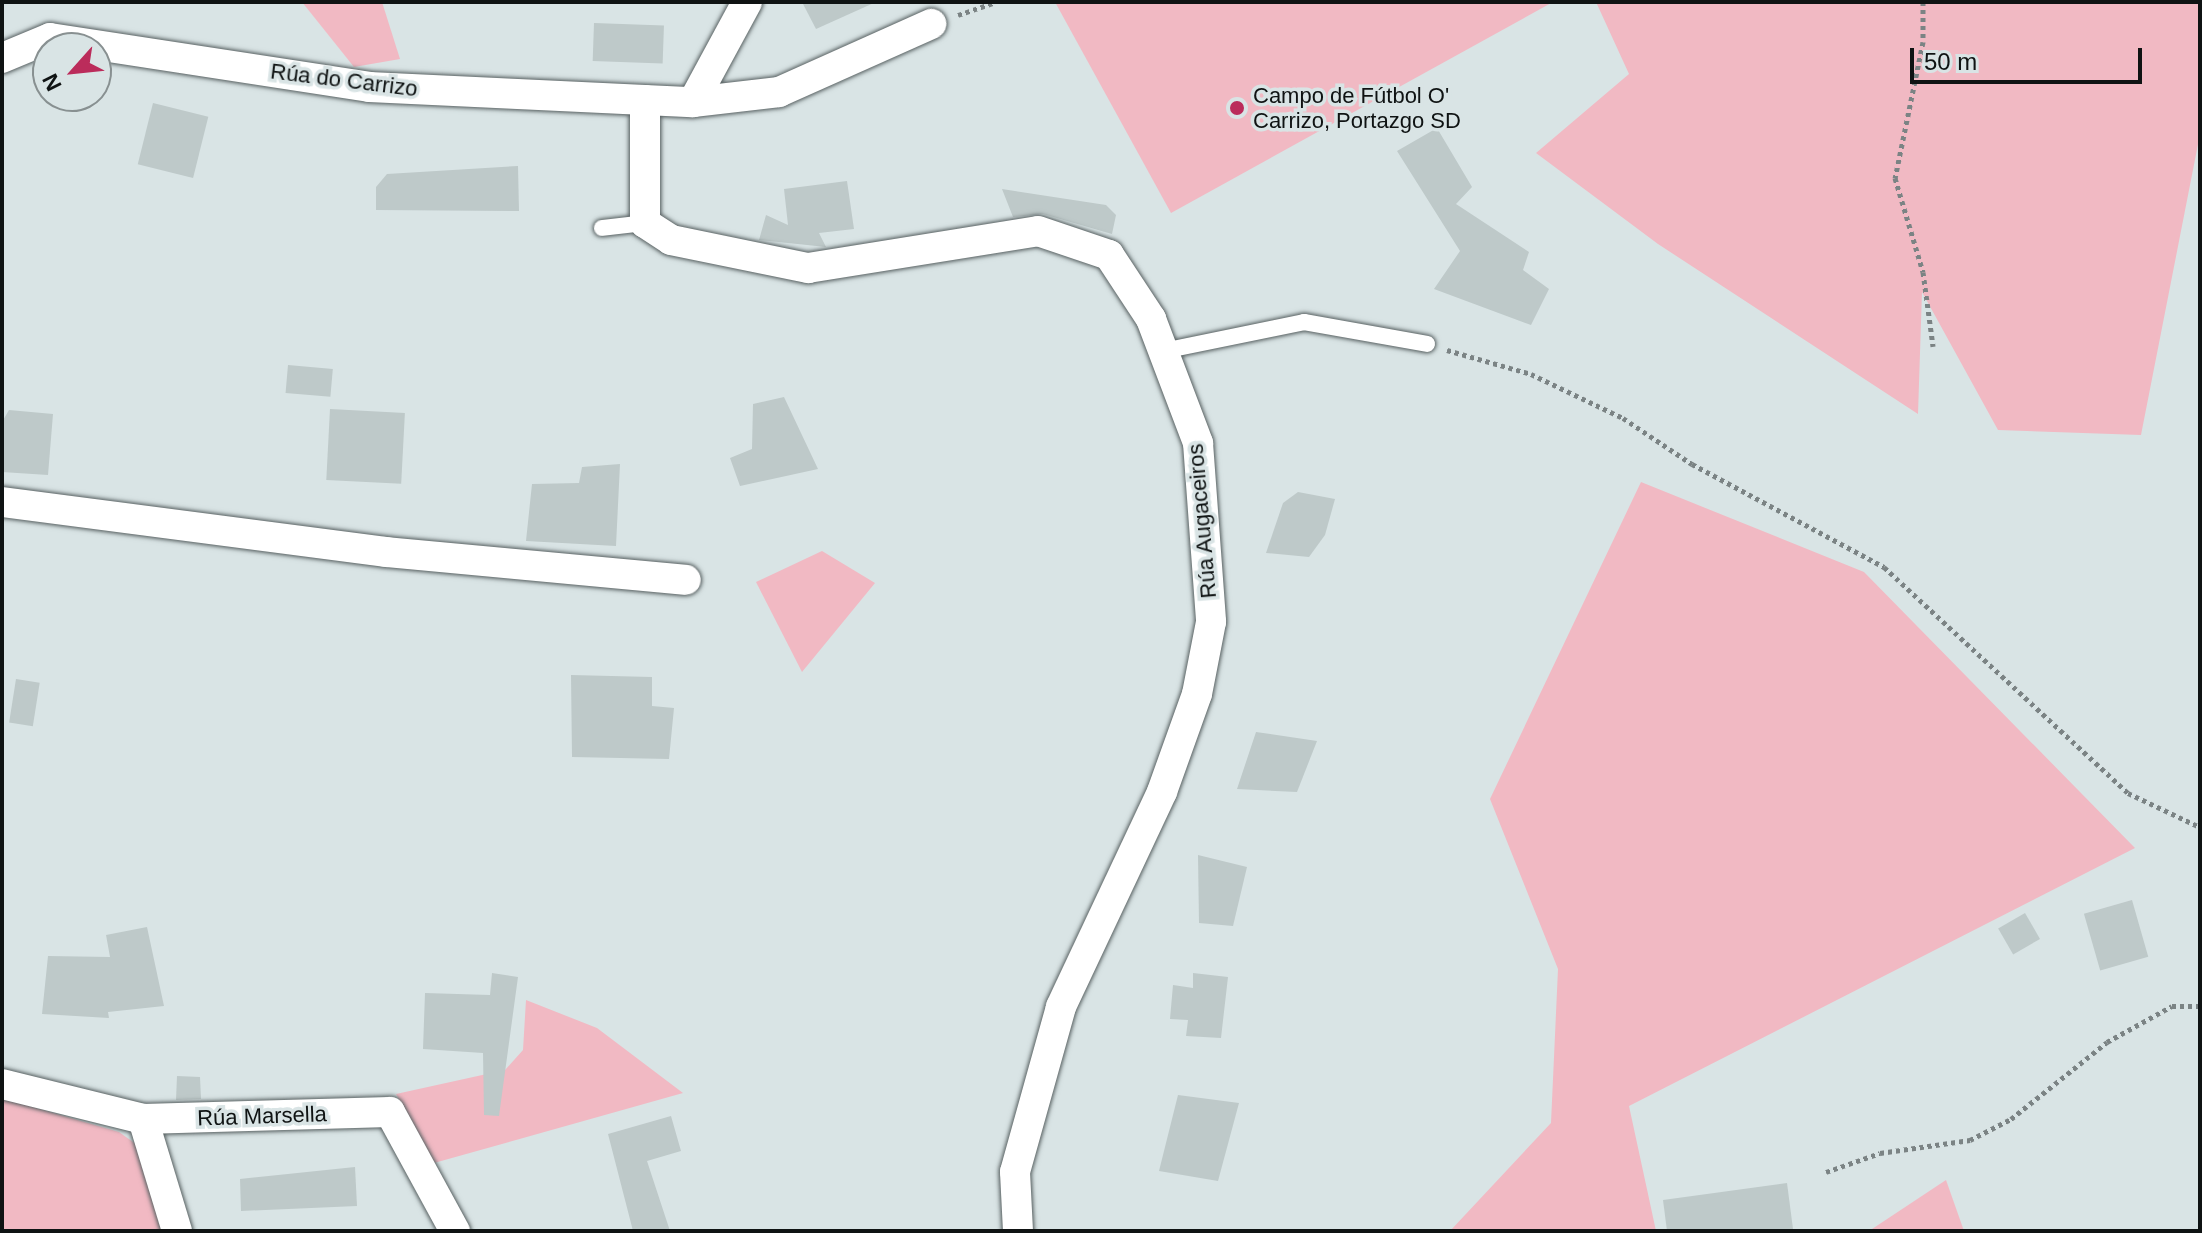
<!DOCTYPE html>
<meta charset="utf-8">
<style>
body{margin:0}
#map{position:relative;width:2202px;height:1233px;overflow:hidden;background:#d9e4e5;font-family:Arial,sans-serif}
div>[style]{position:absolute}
.green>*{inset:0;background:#f1b9c3}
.building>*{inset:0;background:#bec9c9;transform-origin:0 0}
.path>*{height:5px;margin-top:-2.5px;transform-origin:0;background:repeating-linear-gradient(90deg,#7b8384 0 4px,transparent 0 8px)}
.roads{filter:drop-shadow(0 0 2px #586162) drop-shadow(0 0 2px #586162)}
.service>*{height:16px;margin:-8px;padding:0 8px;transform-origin:8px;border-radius:8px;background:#fff}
.minor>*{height:30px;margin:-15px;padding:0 15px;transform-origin:15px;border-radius:15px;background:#fff}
.dots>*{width:22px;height:22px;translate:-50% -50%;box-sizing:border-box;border:4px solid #d9e4e5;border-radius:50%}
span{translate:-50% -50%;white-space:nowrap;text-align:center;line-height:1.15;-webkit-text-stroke:7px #d9e4e5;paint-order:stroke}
.street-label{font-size:22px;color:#0f1313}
.poi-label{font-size:22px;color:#0f1313}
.left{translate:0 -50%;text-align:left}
.frame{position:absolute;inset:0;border:4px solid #0f1313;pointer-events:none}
.north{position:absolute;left:32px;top:32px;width:80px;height:80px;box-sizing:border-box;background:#d9e4e5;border:2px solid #889091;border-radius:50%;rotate:243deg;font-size:22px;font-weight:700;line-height:32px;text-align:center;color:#0f1313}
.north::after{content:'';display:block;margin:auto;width:28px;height:36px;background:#bb2c5b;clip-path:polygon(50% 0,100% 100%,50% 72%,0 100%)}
.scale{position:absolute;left:1910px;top:48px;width:232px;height:36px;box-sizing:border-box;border:4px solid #0f1313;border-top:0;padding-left:10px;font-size:24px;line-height:28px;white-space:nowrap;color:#0f1313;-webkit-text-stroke:6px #d9e4e5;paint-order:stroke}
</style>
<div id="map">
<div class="green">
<i style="clip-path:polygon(302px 2px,382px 2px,400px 59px,354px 67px)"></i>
<i style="clip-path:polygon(1055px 2px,1553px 2px,1171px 213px)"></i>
<i style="clip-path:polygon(1596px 2px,2200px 2px,2200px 134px,2141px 435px,1998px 430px,1922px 292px,1918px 414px,1658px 244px,1536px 153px,1629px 74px)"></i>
<i style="clip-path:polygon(1641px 482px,1864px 572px,2135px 848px,1629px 1106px,1656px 1231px,1450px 1231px,1551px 1123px,1558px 969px,1490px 799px)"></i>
<i style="clip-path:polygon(822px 551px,875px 583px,802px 672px,756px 582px)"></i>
<i style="clip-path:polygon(526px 1000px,597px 1028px,683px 1093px,434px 1163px,396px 1094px,505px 1070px,523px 1050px)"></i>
<i style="clip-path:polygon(2px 1098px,119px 1132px,140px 1147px,165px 1231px,2px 1231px)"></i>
<i style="clip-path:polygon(1946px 1180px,1964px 1231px,1869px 1231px)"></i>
</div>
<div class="building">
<i style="clip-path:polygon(802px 2px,876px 2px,816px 29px)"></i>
<i style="left:594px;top:23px;width:70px;height:38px;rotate:2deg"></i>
<i style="left:153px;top:103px;width:57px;height:63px;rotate:14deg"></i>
<i style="clip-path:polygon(1437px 128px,1472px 187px,1456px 204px,1529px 252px,1523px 270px,1549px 289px,1531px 325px,1434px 289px,1460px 251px,1397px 151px)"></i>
<i style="clip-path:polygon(518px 166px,519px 211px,376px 210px,376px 187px,387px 174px)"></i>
<i style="clip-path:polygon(847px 181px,854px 229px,819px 233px,826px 247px,759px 240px,766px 215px,788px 225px,784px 189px)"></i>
<i style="clip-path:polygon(1002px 189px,1106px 205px,1116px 215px,1112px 234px,1043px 214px,1013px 217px)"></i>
<i style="left:288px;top:365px;width:45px;height:28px;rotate:5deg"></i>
<i style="clip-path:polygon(784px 397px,818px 469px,740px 486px,730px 458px,752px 449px,753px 404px)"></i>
<i style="left:330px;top:409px;width:75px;height:71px;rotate:3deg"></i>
<i style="clip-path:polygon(9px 410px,53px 414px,48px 475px,2px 472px,2px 422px)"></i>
<i style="clip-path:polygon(620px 464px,616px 546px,526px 541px,532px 484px,579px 483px,582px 467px)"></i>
<i style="clip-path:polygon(1298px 492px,1335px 499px,1325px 535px,1309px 557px,1266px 553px,1283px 503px)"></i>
<i style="clip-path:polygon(571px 675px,652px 677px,652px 706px,674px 708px,669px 759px,572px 757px)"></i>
<i style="left:16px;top:679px;width:24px;height:44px;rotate:9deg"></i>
<i style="clip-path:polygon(1256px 732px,1317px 741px,1297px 792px,1237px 789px)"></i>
<i style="clip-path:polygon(1198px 855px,1247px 867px,1233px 926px,1199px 923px)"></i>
<i style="left:2132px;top:900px;width:59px;height:50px;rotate:74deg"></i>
<i style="left:2025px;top:913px;width:30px;height:31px;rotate:60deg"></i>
<i style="clip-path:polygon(147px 927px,164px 1006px,108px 1012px,109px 1018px,42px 1014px,48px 956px,110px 957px,106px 935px)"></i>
<i style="clip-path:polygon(492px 973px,518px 977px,499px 1116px,484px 1115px,483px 1053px,423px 1049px,425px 993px,490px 995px)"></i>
<i style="clip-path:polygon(1193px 973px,1228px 977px,1221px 1038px,1186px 1036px,1188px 1020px,1170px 1019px,1173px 985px,1193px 988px)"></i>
<i style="clip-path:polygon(177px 1076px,200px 1077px,201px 1099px,176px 1100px)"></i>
<i style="clip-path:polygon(1178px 1095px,1239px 1103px,1218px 1181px,1159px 1171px)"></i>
<i style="clip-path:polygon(671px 1116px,681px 1151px,647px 1161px,670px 1231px,633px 1231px,608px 1134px)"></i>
<i style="clip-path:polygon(355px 1167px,357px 1206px,241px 1211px,240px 1179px)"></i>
<i style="clip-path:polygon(1787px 1183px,1793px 1229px,1667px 1231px,1663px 1200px)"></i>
</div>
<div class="path">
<i style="left:1923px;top:2px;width:40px;rotate:90deg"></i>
<i style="left:1923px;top:42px;width:139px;rotate:101.6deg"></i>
<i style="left:1895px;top:178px;width:98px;rotate:73.4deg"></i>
<i style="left:1923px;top:272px;width:75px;rotate:82.3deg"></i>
<i style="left:958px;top:15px;width:39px;rotate:-19deg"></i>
<i style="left:1447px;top:350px;width:87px;rotate:15.9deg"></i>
<i style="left:1531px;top:374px;width:102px;rotate:25.6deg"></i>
<i style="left:1623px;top:418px;width:83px;rotate:33.7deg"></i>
<i style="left:1692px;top:464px;width:218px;rotate:28.2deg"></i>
<i style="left:1884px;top:567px;width:333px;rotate:42.8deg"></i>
<i style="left:2128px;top:793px;width:80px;rotate:25.3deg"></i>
<i style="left:1826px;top:1172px;width:57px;rotate:-19.4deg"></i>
<i style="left:1880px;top:1153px;width:91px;rotate:-8.2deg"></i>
<i style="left:1970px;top:1140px;width:46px;rotate:-27.1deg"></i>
<i style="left:2011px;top:1119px;width:123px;rotate:-38.7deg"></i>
<i style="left:2107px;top:1042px;width:74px;rotate:-29deg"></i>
<i style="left:2172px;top:1006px;width:28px"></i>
</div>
<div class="roads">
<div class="service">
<i style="left:602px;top:228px;width:43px;rotate:-6.6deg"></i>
<i style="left:1163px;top:351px;width:144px;rotate:-11.6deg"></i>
<i style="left:1304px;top:322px;width:125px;rotate:10.1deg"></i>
</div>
<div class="minor">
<i style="left:2px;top:58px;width:52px;rotate:-22.6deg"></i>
<i style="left:50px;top:38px;width:323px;rotate:8.7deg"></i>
<i style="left:369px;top:87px;width:324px;rotate:2.7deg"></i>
<i style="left:693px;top:102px;width:87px;rotate:-6.6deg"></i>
<i style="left:779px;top:92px;width:167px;rotate:-24.1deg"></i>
<i style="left:645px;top:100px;width:123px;rotate:90deg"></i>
<i style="left:645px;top:223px;width:31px;rotate:33deg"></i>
<i style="left:671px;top:240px;width:140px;rotate:11.6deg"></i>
<i style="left:808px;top:268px;width:233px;rotate:-9.1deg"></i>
<i style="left:1038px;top:231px;width:75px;rotate:18.7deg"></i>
<i style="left:1109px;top:255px;width:77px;rotate:56.7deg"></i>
<i style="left:1151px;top:319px;width:133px;rotate:69.2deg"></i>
<i style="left:1198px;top:443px;width:179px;rotate:85.8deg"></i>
<i style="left:1211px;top:622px;width:73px;rotate:101deg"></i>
<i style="left:1197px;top:694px;width:104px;rotate:109.7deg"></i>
<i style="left:1162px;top:792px;width:238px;rotate:115.2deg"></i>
<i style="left:1061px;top:1007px;width:171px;rotate:105.6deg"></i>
<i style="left:1015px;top:1172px;width:59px;rotate:87.1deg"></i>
<i style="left:693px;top:102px;width:114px;rotate:-61.6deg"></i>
<i style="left:2px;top:502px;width:387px;rotate:7.4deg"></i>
<i style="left:386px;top:552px;width:301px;rotate:5.3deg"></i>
<i style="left:2px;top:1084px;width:145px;rotate:13.9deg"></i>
<i style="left:143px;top:1119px;width:247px;rotate:-1.6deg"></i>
<i style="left:390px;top:1112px;width:136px;rotate:61.4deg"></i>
<i style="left:143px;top:1119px;width:117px;rotate:73.1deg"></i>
</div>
</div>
<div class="dots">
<i style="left:1237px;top:108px;background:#bb2c5b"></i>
</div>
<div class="street-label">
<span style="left:344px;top:80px;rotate:7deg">Rúa do Carrizo</span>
<span style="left:1202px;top:521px;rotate:-95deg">Rúa Augaceiros</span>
<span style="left:262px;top:1116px;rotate:-2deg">Rúa Marsella</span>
</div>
<div class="poi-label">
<span class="left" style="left:1253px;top:108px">Campo de Fútbol O'<br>Carrizo, Portazgo SD</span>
</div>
<div class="frame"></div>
<div class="north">N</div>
<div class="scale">50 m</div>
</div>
